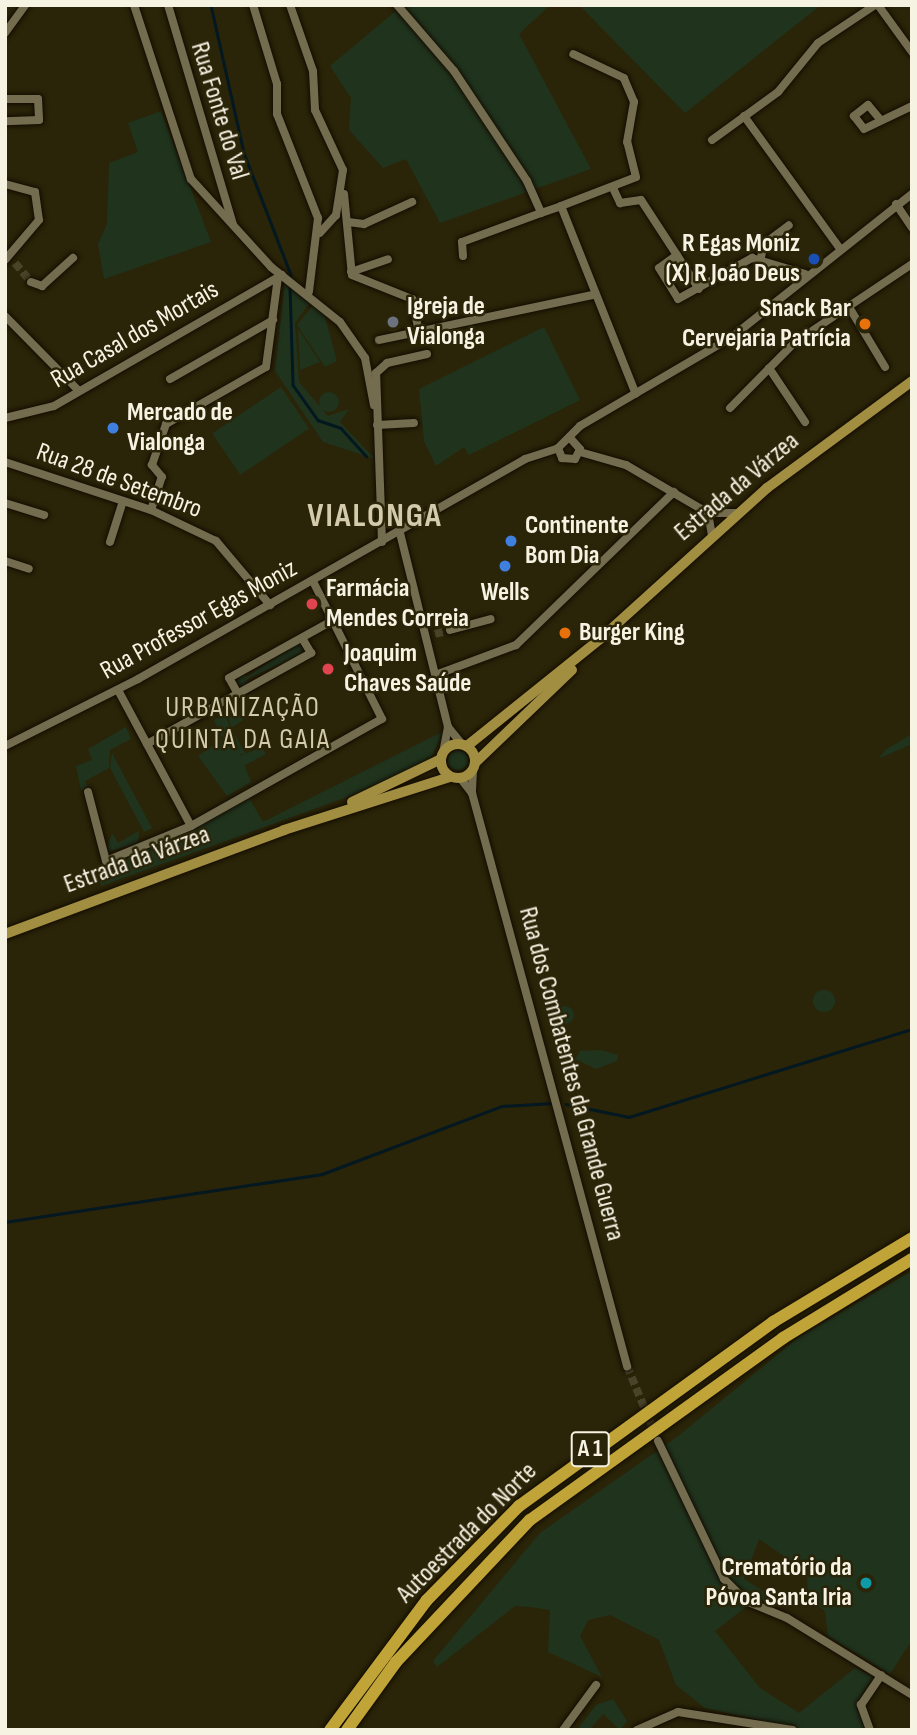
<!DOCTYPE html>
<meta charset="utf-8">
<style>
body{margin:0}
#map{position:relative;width:917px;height:1735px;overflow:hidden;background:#2a2408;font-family:"Sofia Sans Condensed",sans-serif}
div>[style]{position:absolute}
.green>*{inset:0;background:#20341d;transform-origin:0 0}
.round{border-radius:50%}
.stream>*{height:2.5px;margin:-1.25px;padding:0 1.25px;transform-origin:1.25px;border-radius:1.25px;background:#031820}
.minor-tunnel>*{height:8px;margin-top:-4px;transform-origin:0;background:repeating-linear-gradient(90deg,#494329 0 8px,transparent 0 12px)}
.roads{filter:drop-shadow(0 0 2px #130c00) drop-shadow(0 0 2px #130c00)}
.minor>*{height:8px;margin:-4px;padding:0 4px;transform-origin:4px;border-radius:4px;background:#746c4f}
.major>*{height:10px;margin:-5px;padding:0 5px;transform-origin:5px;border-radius:5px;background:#a28e41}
.major>.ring{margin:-5px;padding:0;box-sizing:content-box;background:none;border:10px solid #a28e41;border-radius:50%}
.highway>*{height:12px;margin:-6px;padding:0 6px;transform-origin:6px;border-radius:6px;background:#c0a437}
.dots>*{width:19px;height:19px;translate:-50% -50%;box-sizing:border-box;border:4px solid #2a2408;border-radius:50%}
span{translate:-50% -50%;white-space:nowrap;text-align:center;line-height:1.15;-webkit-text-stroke:5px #2a2408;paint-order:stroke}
.shield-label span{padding:2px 5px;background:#2a2408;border:2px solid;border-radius:5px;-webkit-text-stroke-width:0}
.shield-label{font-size:24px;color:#f7f3e3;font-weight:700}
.street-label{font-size:26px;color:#f7f3e3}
.poi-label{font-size:26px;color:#f7f3e3;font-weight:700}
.right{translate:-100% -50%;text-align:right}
.left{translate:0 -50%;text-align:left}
.neighbourhood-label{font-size:28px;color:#d3cbab;letter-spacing:2px}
.district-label{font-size:33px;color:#d3cbab;font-weight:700;letter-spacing:2px}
.frame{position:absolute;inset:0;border:7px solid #f7f3e3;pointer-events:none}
</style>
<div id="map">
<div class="green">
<i style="clip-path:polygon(403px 5px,550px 5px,519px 34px,591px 169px,440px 223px,406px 159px,383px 168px,349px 130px,351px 98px,330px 66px)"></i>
<i style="clip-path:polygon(579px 5px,821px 5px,685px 113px)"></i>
<i style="clip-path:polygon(161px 111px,211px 242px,104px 279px,98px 244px,107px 224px,109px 163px,138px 152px,128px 123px)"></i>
<i style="clip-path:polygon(285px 282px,311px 301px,295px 323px,299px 382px,328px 416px,349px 409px,340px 422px,375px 459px,323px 442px,275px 371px)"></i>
<i style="clip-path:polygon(313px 305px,324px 314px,337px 361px,325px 367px,297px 325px)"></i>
<i style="clip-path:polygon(544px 327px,580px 400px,469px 455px,464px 447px,436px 466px,424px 441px,419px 389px)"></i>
<i style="clip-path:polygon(298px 329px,320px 362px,300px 370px)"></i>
<i style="left:281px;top:387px;width:50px;height:83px;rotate:56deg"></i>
<i class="round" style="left:319px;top:392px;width:20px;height:20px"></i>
<i style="clip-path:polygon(300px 642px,303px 654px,249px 678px,243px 687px,236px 684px,242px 673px,248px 676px)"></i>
<i style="clip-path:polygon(236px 708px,243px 720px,231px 728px,246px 754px,240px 754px,227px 714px)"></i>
<i style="clip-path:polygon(225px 714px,251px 782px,227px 796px,198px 756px,223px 739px,214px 720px)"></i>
<i style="clip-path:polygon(126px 727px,131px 739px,110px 750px,109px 768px,85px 781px,89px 790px,81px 790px,76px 766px,92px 760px,88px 749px)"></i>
<i style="clip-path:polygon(444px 731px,430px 759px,375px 787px,101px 886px,97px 868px,196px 828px,247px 794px,263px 822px)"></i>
<i style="clip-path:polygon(912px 734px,912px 744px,878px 759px,885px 750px)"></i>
<i style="clip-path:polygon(262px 747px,266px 754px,244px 766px,240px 756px)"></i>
<i class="round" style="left:448px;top:750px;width:20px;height:20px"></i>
<i style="clip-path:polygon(112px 753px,152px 828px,144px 832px,110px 768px)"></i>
<i style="clip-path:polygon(139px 831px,138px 843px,106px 852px,112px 833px,118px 843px)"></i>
<i class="round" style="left:813px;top:990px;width:22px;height:22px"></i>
<i class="round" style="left:556px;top:1006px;width:18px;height:18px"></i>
<i style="clip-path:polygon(601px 1050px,618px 1055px,617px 1061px,596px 1069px,575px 1059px,580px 1051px)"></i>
<i style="clip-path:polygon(912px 1271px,912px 1640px,890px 1674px,828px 1636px,825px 1611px,808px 1599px,807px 1572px,759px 1539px,744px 1579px,787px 1606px,755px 1600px,715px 1631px,760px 1688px,799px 1713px,855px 1668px,874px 1677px,860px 1697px,865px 1730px,804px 1730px,705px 1708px,676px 1685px,659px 1640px,610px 1615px,588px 1620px,580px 1636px,602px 1677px,548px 1652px,550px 1610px,530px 1607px,515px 1606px,437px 1667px,433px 1661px,540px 1533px,677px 1437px,799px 1337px)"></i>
<i style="clip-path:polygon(613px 1699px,627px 1721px,620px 1730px,603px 1714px,589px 1730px,577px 1730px,596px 1705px)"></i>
</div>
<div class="stream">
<i style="left:211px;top:5px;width:152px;rotate:77.4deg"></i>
<i style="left:244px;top:153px;width:131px;rotate:68.9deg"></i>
<i style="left:290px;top:287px;width:98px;rotate:88.2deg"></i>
<i style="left:293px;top:385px;width:43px;rotate:54.5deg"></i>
<i style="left:318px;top:420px;width:24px;rotate:19deg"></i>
<i style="left:341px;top:428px;width:38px;rotate:48deg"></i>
<i style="left:566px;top:1104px;width:64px;rotate:11.7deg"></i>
<i style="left:629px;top:1117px;width:296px;rotate:-17.3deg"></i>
<i style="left:5px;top:1222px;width:321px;rotate:-8.6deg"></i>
<i style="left:322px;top:1174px;width:192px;rotate:-20.7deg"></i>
<i style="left:502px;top:1106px;width:50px;rotate:-3.4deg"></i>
</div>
<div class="minor-tunnel">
<i style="left:15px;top:263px;width:25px;rotate:50deg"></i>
<i style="left:435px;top:634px;width:16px;rotate:-15deg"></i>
<i style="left:627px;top:1366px;width:81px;rotate:67.5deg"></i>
</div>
<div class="roads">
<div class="minor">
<i style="left:134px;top:5px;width:183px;rotate:71.9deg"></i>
<i style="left:191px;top:179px;width:119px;rotate:47.7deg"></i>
<i style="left:271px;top:267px;width:88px;rotate:38.6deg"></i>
<i style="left:340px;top:322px;width:44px;rotate:55.2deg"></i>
<i style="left:365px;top:358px;width:48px;rotate:79.2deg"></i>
<i style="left:168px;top:5px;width:229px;rotate:73.5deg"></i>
<i style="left:253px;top:5px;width:83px;rotate:73.1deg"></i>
<i style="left:277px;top:84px;width:30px;rotate:90deg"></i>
<i style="left:277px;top:114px;width:112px;rotate:68.5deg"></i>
<i style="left:318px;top:218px;width:74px;rotate:97deg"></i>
<i style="left:290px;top:5px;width:70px;rotate:70.8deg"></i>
<i style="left:313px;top:71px;width:39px;rotate:87deg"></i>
<i style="left:315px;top:110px;width:66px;rotate:65deg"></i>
<i style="left:343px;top:170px;width:46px;rotate:98.8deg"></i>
<i style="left:336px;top:215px;width:24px;rotate:132deg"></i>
<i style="left:397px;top:5px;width:87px;rotate:49.2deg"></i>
<i style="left:454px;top:71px;width:132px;rotate:56.4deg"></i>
<i style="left:527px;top:181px;width:35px;rotate:66deg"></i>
<i style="left:541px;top:213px;width:21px;rotate:-19deg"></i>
<i style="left:561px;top:206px;width:202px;rotate:68.3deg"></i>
<i style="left:878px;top:5px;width:58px;rotate:54.1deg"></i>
<i style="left:5px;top:33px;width:34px;rotate:-54deg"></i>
<i style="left:5px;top:99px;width:33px"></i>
<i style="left:38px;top:99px;width:21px;rotate:87deg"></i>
<i style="left:39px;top:120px;width:34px;rotate:178deg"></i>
<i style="left:744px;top:116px;width:162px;rotate:54.1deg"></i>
<i style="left:879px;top:118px;width:17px;rotate:-130deg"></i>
<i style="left:868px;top:105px;width:18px;rotate:142deg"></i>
<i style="left:854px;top:116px;width:16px;rotate:52deg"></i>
<i style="left:864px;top:129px;width:53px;rotate:-25.6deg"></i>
<i style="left:712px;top:140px;width:82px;rotate:-36deg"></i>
<i style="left:778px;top:92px;width:63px;rotate:-50.8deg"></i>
<i style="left:818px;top:43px;width:69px;rotate:-33.7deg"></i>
<i style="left:5px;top:184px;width:31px;rotate:15deg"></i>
<i style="left:35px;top:192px;width:28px;rotate:82deg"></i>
<i style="left:39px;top:220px;width:52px;rotate:130.4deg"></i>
<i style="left:613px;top:188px;width:17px;rotate:65deg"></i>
<i style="left:620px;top:203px;width:21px;rotate:-8deg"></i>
<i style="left:641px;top:200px;width:106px;rotate:56.9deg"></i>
<i style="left:344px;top:194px;width:81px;rotate:84.4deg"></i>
<i style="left:352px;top:275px;width:65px;rotate:21.8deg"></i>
<i style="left:412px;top:299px;width:35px;rotate:78deg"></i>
<i style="left:896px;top:204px;width:29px;rotate:56deg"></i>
<i style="left:561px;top:206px;width:80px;rotate:-21.1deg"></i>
<i style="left:636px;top:177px;width:36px;rotate:-104deg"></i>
<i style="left:627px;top:142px;width:41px;rotate:-80.1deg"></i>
<i style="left:634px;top:102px;width:26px;rotate:-113deg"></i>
<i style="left:624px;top:78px;width:56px;rotate:-154.8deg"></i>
<i style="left:348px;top:222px;width:16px;rotate:7deg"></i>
<i style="left:364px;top:224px;width:53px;rotate:-24.6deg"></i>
<i style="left:677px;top:255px;width:22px;rotate:144deg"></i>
<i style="left:659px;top:268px;width:36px;rotate:58deg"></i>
<i style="left:678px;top:299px;width:85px;rotate:-29deg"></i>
<i style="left:752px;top:258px;width:55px;rotate:16.8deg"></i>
<i style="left:463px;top:256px;width:14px;rotate:-94deg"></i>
<i style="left:462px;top:242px;width:84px;rotate:-20.2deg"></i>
<i style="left:761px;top:257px;width:13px;rotate:-77deg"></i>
<i style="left:764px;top:244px;width:31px;rotate:-37deg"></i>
<i style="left:351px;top:272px;width:39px;rotate:-19deg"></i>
<i style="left:31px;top:282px;width:12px;rotate:20deg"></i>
<i style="left:42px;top:286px;width:42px;rotate:-42.1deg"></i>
<i style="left:849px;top:307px;width:70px;rotate:59deg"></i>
<i style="left:5px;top:316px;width:105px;rotate:45.4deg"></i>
<i style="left:379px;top:340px;width:219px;rotate:-11.9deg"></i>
<i style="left:769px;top:368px;width:65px;rotate:56.3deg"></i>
<i style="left:170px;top:379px;width:119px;rotate:-29.8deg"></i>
<i style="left:730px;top:408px;width:91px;rotate:-45.4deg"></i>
<i style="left:794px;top:343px;width:142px;rotate:-33.8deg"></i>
<i style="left:5px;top:418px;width:50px;rotate:-13.8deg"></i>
<i style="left:54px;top:406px;width:263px;rotate:-29.9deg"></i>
<i style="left:377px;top:425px;width:37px;rotate:-3deg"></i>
<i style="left:558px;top:448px;width:11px;rotate:68deg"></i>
<i style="left:562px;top:458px;width:13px;rotate:4deg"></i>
<i style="left:575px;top:459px;width:11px;rotate:-63deg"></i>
<i style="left:580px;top:449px;width:15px;rotate:-132deg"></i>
<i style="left:580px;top:452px;width:48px;rotate:15.8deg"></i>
<i style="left:626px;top:465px;width:95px;rotate:30.3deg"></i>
<i style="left:708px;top:513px;width:28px"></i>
<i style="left:5px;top:462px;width:154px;rotate:18.2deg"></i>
<i style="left:151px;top:510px;width:72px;rotate:25.5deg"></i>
<i style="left:216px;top:541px;width:84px;rotate:49.8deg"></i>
<i style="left:5px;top:503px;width:41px;rotate:17.1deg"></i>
<i style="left:151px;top:510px;width:35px;rotate:-72deg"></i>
<i style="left:162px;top:477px;width:16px;rotate:-130deg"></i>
<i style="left:152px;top:465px;width:43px;rotate:-71.1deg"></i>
<i style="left:166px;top:424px;width:115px;rotate:-29.7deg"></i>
<i style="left:266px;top:367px;width:91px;rotate:-82.4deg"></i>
<i style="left:708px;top:513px;width:22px;rotate:80deg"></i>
<i style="left:400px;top:533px;width:200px;rotate:76.1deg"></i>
<i style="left:448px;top:727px;width:26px;rotate:101deg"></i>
<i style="left:110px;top:542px;width:43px;rotate:-72.4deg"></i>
<i style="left:382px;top:542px;width:169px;rotate:-92deg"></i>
<i style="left:376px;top:373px;width:15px;rotate:-42deg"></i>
<i style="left:387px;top:363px;width:41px;rotate:-12.7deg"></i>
<i style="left:5px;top:561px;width:25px;rotate:18deg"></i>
<i style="left:450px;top:630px;width:42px;rotate:-15deg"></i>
<i style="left:438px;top:674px;width:83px;rotate:-20.4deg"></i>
<i style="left:516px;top:645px;width:220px;rotate:-44.1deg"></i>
<i style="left:118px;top:690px;width:154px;rotate:61.8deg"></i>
<i style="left:238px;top:694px;width:18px;rotate:-119deg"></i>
<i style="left:229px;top:678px;width:118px;rotate:-29deg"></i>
<i style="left:448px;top:727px;width:22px;rotate:51deg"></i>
<i style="left:147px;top:744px;width:188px;rotate:-29deg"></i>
<i style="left:311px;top:653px;width:17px;rotate:-121deg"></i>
<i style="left:5px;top:746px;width:149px;rotate:-26.7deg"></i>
<i style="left:138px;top:679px;width:445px;rotate:-29.6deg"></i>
<i style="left:525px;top:459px;width:35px;rotate:-18deg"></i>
<i style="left:558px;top:448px;width:31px;rotate:-45deg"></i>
<i style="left:580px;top:426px;width:176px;rotate:-30.4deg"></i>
<i style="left:732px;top:337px;width:230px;rotate:-38.5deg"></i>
<i style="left:473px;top:771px;width:22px;rotate:93deg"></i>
<i style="left:472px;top:793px;width:594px;rotate:74.86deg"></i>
<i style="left:461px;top:779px;width:18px;rotate:52deg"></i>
<i style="left:88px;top:792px;width:71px;rotate:75.4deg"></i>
<i style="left:106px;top:861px;width:92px;rotate:-22.4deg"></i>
<i style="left:191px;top:826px;width:219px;rotate:-29.3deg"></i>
<i style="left:382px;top:719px;width:154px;rotate:-116.6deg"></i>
<i style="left:658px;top:1441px;width:153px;rotate:64.4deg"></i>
<i style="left:724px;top:1579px;width:31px;rotate:45deg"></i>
<i style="left:746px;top:1601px;width:44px;rotate:22.5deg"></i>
<i style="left:787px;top:1618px;width:147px;rotate:31.6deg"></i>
<i style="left:563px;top:1730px;width:56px;rotate:-53.7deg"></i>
<i style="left:637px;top:1730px;width:45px;rotate:-23.7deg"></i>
<i style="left:678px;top:1712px;width:116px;rotate:8.9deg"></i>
<i style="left:870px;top:1730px;width:27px;rotate:-110deg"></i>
<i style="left:861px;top:1705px;width:36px;rotate:-56deg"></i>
</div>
<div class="major">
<i class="ring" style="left:441px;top:744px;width:24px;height:24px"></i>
<i style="left:467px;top:746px;width:171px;rotate:-38.8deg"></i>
<i style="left:600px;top:639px;width:225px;rotate:-42.1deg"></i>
<i style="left:767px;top:488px;width:180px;rotate:-36.4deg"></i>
<i style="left:476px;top:762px;width:133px;rotate:-43.8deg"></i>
<i style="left:352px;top:802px;width:99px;rotate:-25.8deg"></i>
<i style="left:5px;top:934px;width:298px;rotate:-20.4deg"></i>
<i style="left:284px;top:830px;width:174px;rotate:-17.7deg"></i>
</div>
<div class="highway">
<i style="left:330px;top:1730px;width:162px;rotate:-53.3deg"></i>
<i style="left:427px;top:1600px;width:132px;rotate:-45.6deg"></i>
<i style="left:519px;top:1506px;width:314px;rotate:-35.9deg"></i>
<i style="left:773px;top:1322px;width:162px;rotate:-31.1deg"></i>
<i style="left:347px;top:1730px;width:84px;rotate:-54.2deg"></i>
<i style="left:396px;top:1662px;width:195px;rotate:-46.7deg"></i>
<i style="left:530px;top:1520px;width:312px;rotate:-35.7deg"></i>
<i style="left:783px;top:1338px;width:151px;rotate:-31.5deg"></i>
</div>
</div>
<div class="dots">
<i style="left:814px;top:259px;background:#1a4fb4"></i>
<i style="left:393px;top:322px;background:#6b7280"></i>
<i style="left:865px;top:324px;background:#e8710a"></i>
<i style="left:113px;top:428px;background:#3f7fe0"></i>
<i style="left:511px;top:541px;background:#3f7fe0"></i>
<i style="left:505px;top:566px;background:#3f7fe0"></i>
<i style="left:312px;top:604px;background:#e0444e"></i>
<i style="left:565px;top:633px;background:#e8710a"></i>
<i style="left:328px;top:669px;background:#e0444e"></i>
<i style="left:866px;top:1583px;background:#0f9aa8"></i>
</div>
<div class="shield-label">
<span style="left:590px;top:1449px">A 1</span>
</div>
<div class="street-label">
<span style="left:219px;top:111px;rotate:73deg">Rua Fonte do Val</span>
<span style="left:135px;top:335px;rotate:-30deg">Rua Casal dos Mortais</span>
<span style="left:119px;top:481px;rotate:20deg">Rua 28 de Setembro</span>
<span style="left:737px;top:487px;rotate:-40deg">Estrada da Várzea</span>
<span style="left:199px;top:620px;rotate:-29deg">Rua Professor Egas Moniz</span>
<span style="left:137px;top:860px;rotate:-20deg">Estrada da Várzea</span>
<span style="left:571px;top:1074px;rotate:75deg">Rua dos Combatentes da Grande Guerra</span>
<span style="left:467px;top:1533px;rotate:-45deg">Autoestrada do Norte</span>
</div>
<div class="poi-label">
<span class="right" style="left:800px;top:259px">R Egas Moniz<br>(X) R João Deus</span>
<span class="left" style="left:407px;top:322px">Igreja de<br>Vialonga</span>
<span class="right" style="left:851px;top:324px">Snack Bar<br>Cervejaria Patrícia</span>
<span class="left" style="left:127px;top:428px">Mercado de<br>Vialonga</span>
<span class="left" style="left:525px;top:541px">Continente<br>Bom Dia</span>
<span class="left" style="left:326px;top:604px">Farmácia<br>Mendes Correia</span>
<span style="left:505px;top:593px">Wells</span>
<span class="left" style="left:579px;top:633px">Burger King</span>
<span class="left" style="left:344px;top:669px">Joaquim<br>Chaves Saúde</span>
<span class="right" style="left:852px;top:1583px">Crematório da<br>Póvoa Santa Iria</span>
</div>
<div class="neighbourhood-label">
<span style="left:243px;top:724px">URBANIZAÇÃO<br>QUINTA DA GAIA</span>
</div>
<div class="district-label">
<span style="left:375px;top:517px">VIALONGA</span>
</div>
<div class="frame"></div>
</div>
